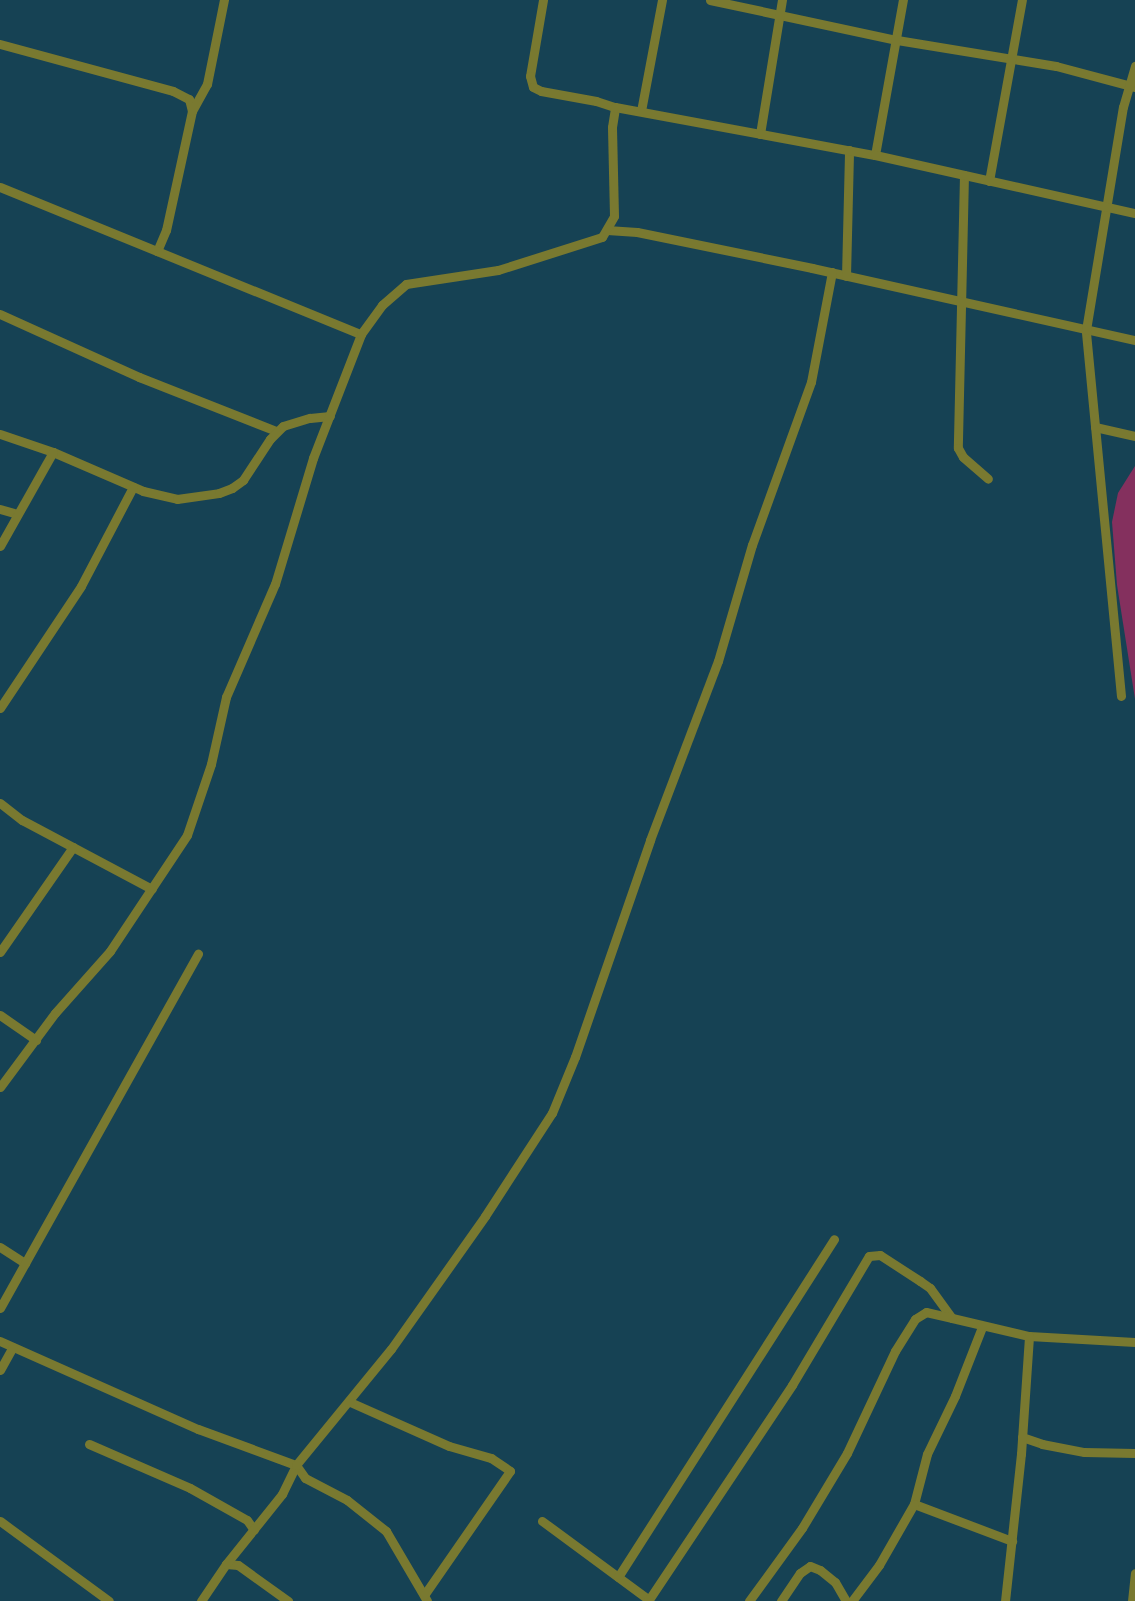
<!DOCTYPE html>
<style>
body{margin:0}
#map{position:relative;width:1135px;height:1601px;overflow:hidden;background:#164254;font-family:"Archivo Narrow",sans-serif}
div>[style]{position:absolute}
.green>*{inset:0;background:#84305e}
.minor>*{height:9px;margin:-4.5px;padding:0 4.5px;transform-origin:4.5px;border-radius:4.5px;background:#797930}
span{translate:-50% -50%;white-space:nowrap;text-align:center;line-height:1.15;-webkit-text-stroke:5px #093749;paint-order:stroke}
</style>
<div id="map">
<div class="green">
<i style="clip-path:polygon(1135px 466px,1135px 699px,1117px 585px,1112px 522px,1118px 493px)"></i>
</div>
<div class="minor">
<i style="left:543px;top:0;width:77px;rotate:99.7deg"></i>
<i style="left:530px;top:76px;width:11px;rotate:75deg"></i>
<i style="left:533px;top:87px;width:9px;rotate:27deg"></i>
<i style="left:541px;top:91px;width:56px;rotate:10.3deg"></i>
<i style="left:596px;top:101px;width:20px;rotate:18deg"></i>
<i style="left:710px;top:0;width:191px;rotate:12.1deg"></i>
<i style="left:897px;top:40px;width:161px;rotate:9.3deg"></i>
<i style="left:1056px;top:66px;width:82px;rotate:14.9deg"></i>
<i style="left:0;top:44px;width:179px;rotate:15.2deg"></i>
<i style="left:173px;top:91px;width:18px;rotate:27deg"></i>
<i style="left:189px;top:99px;width:12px;rotate:76deg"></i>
<i style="left:192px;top:111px;width:122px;rotate:102.3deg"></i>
<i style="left:166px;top:230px;width:23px;rotate:113deg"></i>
<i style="left:192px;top:111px;width:31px;rotate:-61deg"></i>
<i style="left:207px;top:84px;width:86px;rotate:-78.6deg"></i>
<i style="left:641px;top:111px;width:113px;rotate:-79.3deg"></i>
<i style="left:760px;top:134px;width:136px;rotate:-80.7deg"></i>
<i style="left:875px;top:155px;width:158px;rotate:-79.8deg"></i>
<i style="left:964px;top:175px;width:273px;rotate:91.3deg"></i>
<i style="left:958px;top:448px;width:10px;rotate:61deg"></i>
<i style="left:963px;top:457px;width:33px;rotate:41deg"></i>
<i style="left:989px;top:181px;width:184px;rotate:-79.7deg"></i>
<i style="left:0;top:187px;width:390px;rotate:22.2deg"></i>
<i style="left:607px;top:230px;width:30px;rotate:4deg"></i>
<i style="left:637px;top:232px;width:179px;rotate:11.6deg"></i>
<i style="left:812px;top:268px;width:331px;rotate:12.6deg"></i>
<i style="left:846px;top:276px;width:126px;rotate:-88.6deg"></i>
<i style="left:0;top:314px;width:153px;rotate:24.4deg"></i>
<i style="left:139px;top:377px;width:147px;rotate:21.5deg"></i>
<i style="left:1095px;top:427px;width:41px;rotate:12.7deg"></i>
<i style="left:0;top:434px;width:56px;rotate:18.8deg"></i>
<i style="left:53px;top:452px;width:98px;rotate:23.4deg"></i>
<i style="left:143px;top:491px;width:35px;rotate:13deg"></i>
<i style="left:177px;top:499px;width:42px;rotate:-8.1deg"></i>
<i style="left:219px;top:493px;width:14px;rotate:-21deg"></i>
<i style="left:232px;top:488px;width:14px;rotate:-36deg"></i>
<i style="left:243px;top:480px;width:49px;rotate:-56.6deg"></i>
<i style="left:270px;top:439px;width:18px;rotate:-45deg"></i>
<i style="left:283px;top:426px;width:28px;rotate:-17deg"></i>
<i style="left:310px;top:418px;width:20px;rotate:-6deg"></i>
<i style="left:0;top:509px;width:18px;rotate:16deg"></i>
<i style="left:0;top:546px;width:108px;rotate:-60.6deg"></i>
<i style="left:1121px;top:696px;width:368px;rotate:-95.5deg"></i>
<i style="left:1086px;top:330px;width:226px;rotate:-80.6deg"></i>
<i style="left:1123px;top:107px;width:43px;rotate:-73.7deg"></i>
<i style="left:0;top:708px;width:146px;rotate:-56.4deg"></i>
<i style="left:81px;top:586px;width:112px;rotate:-62.3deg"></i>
<i style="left:0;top:803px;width:28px;rotate:38deg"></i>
<i style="left:22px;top:820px;width:147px;rotate:28deg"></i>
<i style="left:0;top:952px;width:128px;rotate:-55.2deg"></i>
<i style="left:0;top:1015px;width:44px;rotate:34.8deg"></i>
<i style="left:0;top:1087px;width:92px;rotate:-53.4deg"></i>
<i style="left:55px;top:1013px;width:83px;rotate:-48.4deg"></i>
<i style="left:110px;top:951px;width:139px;rotate:-56.4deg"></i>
<i style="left:187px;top:835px;width:75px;rotate:-71.3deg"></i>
<i style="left:211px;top:764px;width:69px;rotate:-77.4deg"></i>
<i style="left:226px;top:697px;width:123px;rotate:-66.6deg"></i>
<i style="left:275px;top:584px;width:132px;rotate:-73.2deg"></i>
<i style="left:313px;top:458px;width:133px;rotate:-68.8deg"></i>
<i style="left:361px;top:334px;width:36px;rotate:-54deg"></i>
<i style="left:382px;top:305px;width:32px;rotate:-41deg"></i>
<i style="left:406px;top:284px;width:93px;rotate:-8.7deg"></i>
<i style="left:498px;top:270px;width:109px;rotate:-17.6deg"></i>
<i style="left:602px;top:237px;width:24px;rotate:-60deg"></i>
<i style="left:614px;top:216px;width:89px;rotate:-91.3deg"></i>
<i style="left:612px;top:127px;width:20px;rotate:-81deg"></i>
<i style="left:615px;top:107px;width:264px;rotate:10.5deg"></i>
<i style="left:875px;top:155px;width:266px;rotate:12.6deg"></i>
<i style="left:0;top:1247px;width:30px;rotate:33deg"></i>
<i style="left:0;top:1308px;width:406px;rotate:-60.8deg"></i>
<i style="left:982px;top:1327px;width:74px;rotate:111.4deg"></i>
<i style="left:955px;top:1396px;width:64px;rotate:115.8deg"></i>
<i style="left:927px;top:1454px;width:52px;rotate:104.6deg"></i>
<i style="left:914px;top:1504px;width:105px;rotate:20.7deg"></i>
<i style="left:0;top:1341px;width:217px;rotate:24deg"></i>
<i style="left:198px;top:1429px;width:104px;rotate:20.2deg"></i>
<i style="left:296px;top:1465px;width:16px;rotate:55deg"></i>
<i style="left:305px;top:1478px;width:47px;rotate:27.6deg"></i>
<i style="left:347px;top:1500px;width:50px;rotate:38.5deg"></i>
<i style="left:386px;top:1531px;width:81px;rotate:59.6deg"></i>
<i style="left:0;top:1370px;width:26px;rotate:-61deg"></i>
<i style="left:350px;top:1402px;width:108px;rotate:24deg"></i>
<i style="left:449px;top:1446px;width:44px;rotate:15.9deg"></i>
<i style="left:491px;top:1458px;width:23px;rotate:34deg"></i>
<i style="left:510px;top:1471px;width:151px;rotate:124.7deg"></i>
<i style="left:1022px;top:1437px;width:21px;rotate:19deg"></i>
<i style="left:1042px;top:1444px;width:43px;rotate:10.8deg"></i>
<i style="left:1084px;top:1452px;width:51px;rotate:1.1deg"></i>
<i style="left:89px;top:1444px;width:110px;rotate:23.5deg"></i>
<i style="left:190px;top:1488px;width:65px;rotate:29.3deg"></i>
<i style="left:247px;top:1520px;width:12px;rotate:55deg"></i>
<i style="left:0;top:1521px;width:135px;rotate:36.3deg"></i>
<i style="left:542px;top:1521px;width:133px;rotate:36.4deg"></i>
<i style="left:226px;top:1564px;width:12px;rotate:5deg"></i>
<i style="left:238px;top:1565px;width:62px;rotate:35.8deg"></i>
<i style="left:618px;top:1577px;width:401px;rotate:-57.4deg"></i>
<i style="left:201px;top:1601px;width:45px;rotate:-56deg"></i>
<i style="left:226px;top:1564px;width:90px;rotate:-51.3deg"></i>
<i style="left:282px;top:1494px;width:32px;rotate:-64deg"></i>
<i style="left:296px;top:1465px;width:150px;rotate:-50.7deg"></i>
<i style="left:391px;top:1349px;width:163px;rotate:-54.7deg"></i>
<i style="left:485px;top:1216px;width:123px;rotate:-57deg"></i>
<i style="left:552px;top:1113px;width:61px;rotate:-67.7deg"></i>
<i style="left:575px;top:1057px;width:230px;rotate:-70.9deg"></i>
<i style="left:650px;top:840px;width:191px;rotate:-69.2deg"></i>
<i style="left:718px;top:661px;width:121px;rotate:-73.7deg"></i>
<i style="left:752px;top:545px;width:173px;rotate:-70.1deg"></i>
<i style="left:811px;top:382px;width:112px;rotate:-79.2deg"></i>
<i style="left:648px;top:1601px;width:260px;rotate:-56.3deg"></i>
<i style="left:792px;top:1385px;width:150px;rotate:-59.2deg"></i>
<i style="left:869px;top:1256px;width:11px;rotate:-5deg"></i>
<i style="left:880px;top:1255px;width:48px;rotate:33deg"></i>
<i style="left:920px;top:1281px;width:12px;rotate:35deg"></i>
<i style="left:930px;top:1288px;width:37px;rotate:54deg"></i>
<i style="left:952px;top:1318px;width:79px;rotate:13.2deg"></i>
<i style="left:1029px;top:1336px;width:106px;rotate:3.2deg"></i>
<i style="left:749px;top:1601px;width:90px;rotate:-54deg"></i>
<i style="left:802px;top:1528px;width:87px;rotate:-59deg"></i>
<i style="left:847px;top:1453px;width:113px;rotate:-64.8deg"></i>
<i style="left:895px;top:1351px;width:38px;rotate:-58deg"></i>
<i style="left:915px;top:1319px;width:13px;rotate:-32deg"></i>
<i style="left:926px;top:1312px;width:27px;rotate:13deg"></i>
<i style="left:781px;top:1601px;width:34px;rotate:-56deg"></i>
<i style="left:800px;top:1573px;width:12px;rotate:-35deg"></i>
<i style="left:810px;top:1566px;width:11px;rotate:22deg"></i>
<i style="left:820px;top:1570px;width:19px;rotate:39deg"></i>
<i style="left:835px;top:1582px;width:22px;rotate:60deg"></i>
<i style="left:852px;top:1601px;width:45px;rotate:-53.1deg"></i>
<i style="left:879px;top:1565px;width:70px;rotate:-60.2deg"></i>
<i style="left:1005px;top:1601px;width:148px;rotate:-83.8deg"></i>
<i style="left:1021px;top:1454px;width:118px;rotate:-86.1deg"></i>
<i style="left:1132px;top:1601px;width:28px;rotate:-84deg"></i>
</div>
</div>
